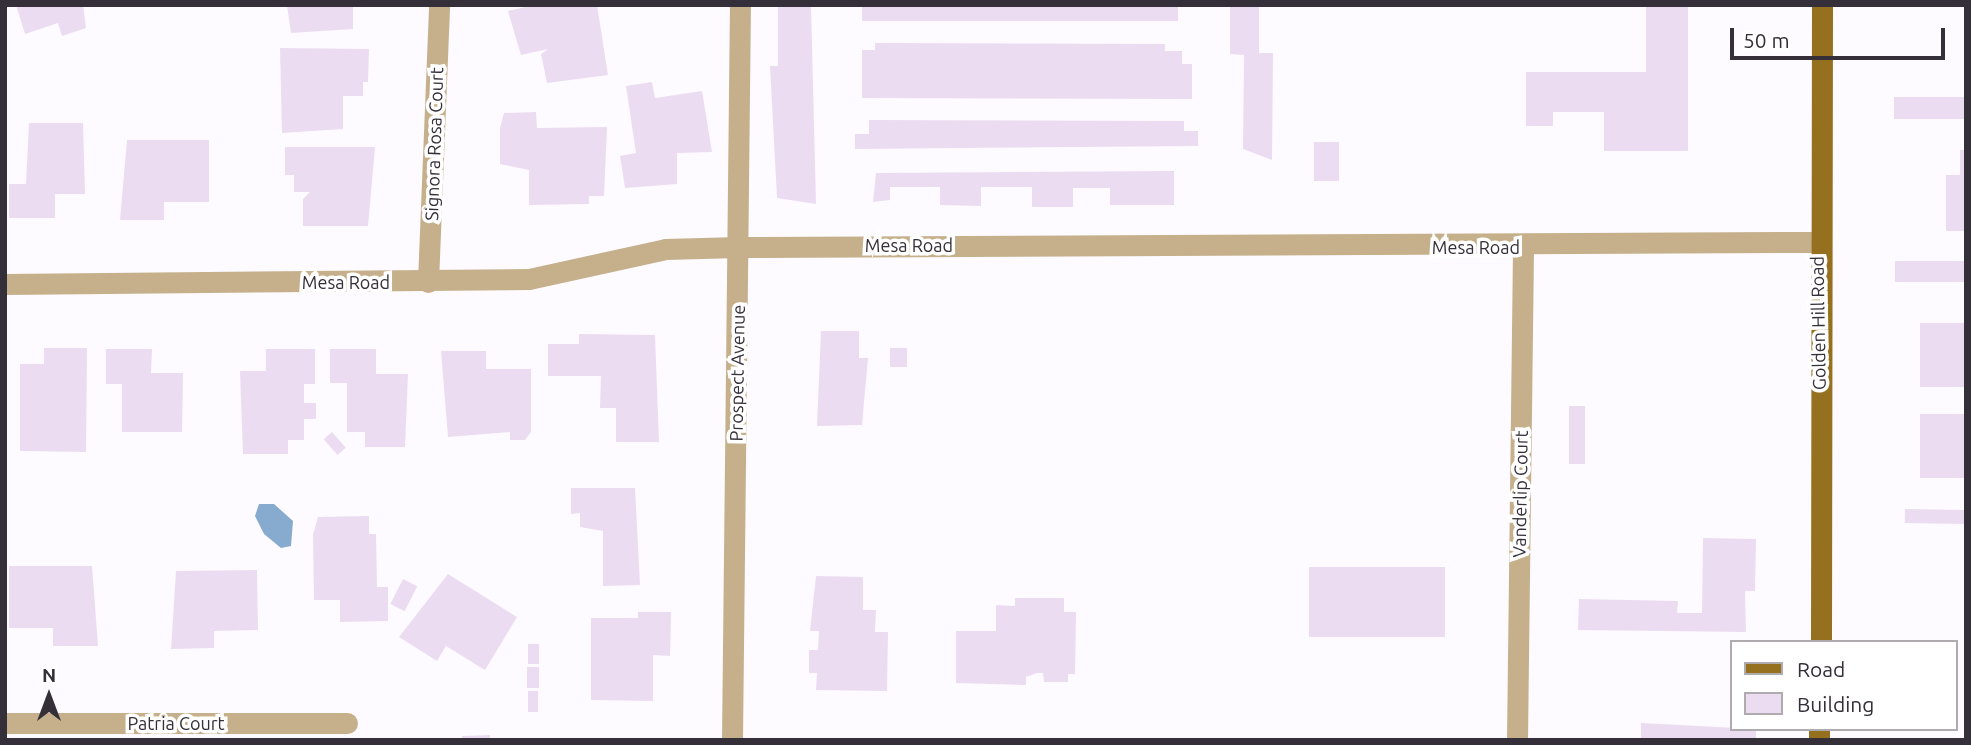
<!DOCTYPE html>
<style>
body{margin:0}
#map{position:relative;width:1971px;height:745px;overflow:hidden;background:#fdfbff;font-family:Ubuntu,sans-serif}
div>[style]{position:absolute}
.water>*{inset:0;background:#87abce}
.building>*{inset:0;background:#ebdcf2;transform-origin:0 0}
.minor>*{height:21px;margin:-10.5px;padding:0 10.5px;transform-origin:10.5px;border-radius:10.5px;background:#c5b08b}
.major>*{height:21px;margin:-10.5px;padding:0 10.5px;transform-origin:10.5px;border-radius:10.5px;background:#95701e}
span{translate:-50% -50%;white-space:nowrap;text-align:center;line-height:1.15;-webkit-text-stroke:7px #fff;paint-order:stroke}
.street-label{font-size:18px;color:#342f38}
.frame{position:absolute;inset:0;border:7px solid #342f38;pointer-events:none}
.legend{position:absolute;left:1730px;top:640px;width:228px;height:91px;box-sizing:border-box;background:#fff;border:2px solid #aeacaf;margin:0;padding:9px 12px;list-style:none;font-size:21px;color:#342f38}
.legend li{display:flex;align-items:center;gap:14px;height:35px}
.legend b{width:35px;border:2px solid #aeacaf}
.north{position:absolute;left:14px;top:661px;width:70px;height:70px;-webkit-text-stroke:5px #fff;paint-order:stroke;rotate:0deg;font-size:19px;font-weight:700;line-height:28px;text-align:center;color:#342f38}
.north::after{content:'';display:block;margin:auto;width:24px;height:32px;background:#342f38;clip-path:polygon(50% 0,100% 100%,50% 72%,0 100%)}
.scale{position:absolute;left:1730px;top:28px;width:215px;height:32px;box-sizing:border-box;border:4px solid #342f38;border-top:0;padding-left:9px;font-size:21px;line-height:24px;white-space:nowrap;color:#342f38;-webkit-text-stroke:5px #fff;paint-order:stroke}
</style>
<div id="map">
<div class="water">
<i style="clip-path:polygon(259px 504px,274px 504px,293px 521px,291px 546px,281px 548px,264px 534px,255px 516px)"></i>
</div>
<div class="building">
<i style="clip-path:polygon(16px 5px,83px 5px,86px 28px,62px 36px,58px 23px,25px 34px)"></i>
<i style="clip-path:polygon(287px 5px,353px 5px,353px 29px,291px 33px)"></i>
<i style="clip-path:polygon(534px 5px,597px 5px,608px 75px,547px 83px,541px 54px,548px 49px,521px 55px,508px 11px)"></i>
<i style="clip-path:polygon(778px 5px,811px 5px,816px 204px,777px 198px,770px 66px,778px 66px)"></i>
<i style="left:862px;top:5px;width:316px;height:16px"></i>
<i style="clip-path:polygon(1230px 5px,1259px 5px,1259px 53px,1273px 53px,1272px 160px,1243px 149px,1244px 55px,1230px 54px)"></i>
<i style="clip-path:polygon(1646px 5px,1688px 5px,1688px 151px,1604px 151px,1604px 112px,1553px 112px,1553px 126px,1526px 126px,1526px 72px,1646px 72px)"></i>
<i style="clip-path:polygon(875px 43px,1165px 44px,1165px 51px,1182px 51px,1182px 64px,1192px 64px,1192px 99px,862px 98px,862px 50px,875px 50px)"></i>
<i style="clip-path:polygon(280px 48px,369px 49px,368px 82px,363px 82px,363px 96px,343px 96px,343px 129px,282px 133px)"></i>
<i style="clip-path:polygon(652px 82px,655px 98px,702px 91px,712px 152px,677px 153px,677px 184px,625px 188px,620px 156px,636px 153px,626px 86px)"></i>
<i style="left:1894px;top:97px;width:72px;height:22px"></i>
<i style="clip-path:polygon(536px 112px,537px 128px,607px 127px,604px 196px,589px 196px,589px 204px,529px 205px,529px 170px,500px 164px,500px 128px,504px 113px)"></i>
<i style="clip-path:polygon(869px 120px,1184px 121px,1184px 131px,1198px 131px,1198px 146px,855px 149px,855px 134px,869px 134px)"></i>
<i style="clip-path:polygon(29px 123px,83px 123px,85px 194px,55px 194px,55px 218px,9px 218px,9px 184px,26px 184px)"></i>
<i style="clip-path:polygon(127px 140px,209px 140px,209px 202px,164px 202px,164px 220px,120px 220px)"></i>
<i style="left:1314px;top:142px;width:25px;height:39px"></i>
<i style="clip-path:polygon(285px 147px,375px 147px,368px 226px,303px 226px,303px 199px,310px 192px,294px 192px,294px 175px,285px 175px)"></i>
<i style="clip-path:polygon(1960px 150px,1966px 150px,1966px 231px,1946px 231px,1946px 175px,1960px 175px)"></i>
<i style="clip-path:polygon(1174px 171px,1174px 205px,1110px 205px,1110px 188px,1073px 188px,1073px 207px,1032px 207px,1032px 187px,981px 187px,981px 206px,940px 205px,940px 187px,890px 187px,890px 200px,873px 202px,876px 173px)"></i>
<i style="left:1895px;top:261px;width:71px;height:21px"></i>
<i style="left:1920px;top:323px;width:46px;height:64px"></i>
<i style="clip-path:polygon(821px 331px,859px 331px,859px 358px,868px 358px,862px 425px,817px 426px)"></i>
<i style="clip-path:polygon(579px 334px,655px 335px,659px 442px,616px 442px,616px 408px,600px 408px,601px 376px,548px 376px,548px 344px,579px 344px)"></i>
<i style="clip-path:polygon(44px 348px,87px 348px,86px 452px,20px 451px,20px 364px,44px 364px)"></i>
<i style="left:890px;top:348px;width:17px;height:19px"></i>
<i style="clip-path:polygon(106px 349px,152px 349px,151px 373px,183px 373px,182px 432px,122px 432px,122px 384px,106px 384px)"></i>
<i style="clip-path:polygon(266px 349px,315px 349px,315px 384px,304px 384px,304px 403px,316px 403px,316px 419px,304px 419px,304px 440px,288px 440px,288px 454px,243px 454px,240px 371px,266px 371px)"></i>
<i style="clip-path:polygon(330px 349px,376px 349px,376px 374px,408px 374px,405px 447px,365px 447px,365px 432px,347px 432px,347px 383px,330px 383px)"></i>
<i style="clip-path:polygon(441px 351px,486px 351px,486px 369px,531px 369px,531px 432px,525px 440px,510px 440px,510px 432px,448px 437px)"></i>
<i style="left:1569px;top:406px;width:16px;height:58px"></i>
<i style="left:1920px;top:414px;width:46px;height:64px"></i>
<i style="left:332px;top:432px;width:21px;height:11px;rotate:49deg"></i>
<i style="clip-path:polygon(571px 488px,635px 488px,640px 585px,603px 586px,603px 531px,580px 527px,580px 513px,571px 514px)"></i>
<i style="left:1905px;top:509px;width:61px;height:14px;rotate:1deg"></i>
<i style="clip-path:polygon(369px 516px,369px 534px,376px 534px,377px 587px,388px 587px,388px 621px,340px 622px,340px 600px,314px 600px,313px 535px,318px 517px)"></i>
<i style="clip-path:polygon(1703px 538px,1756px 539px,1755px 591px,1745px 591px,1746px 632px,1578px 630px,1579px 599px,1678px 601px,1677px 613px,1702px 613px)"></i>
<i style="clip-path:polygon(9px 566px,92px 566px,98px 646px,53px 646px,53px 628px,9px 628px)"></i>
<i style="left:1309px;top:567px;width:136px;height:70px"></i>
<i style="clip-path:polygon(257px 570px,258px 630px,214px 631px,214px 648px,171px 649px,176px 571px)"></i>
<i style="clip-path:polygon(448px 574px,517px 617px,485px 670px,446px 646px,437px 661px,399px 637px)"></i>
<i style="clip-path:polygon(816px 576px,863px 577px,863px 610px,876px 610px,875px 632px,888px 632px,887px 691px,816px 690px,817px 673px,809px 673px,809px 650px,818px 650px,819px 631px,810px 631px)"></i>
<i style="left:403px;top:579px;width:16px;height:28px;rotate:27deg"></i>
<i style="clip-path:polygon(1015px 598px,1064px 598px,1064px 612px,1076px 612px,1075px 674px,1068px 674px,1068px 682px,1044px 682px,1043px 673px,1037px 673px,1026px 677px,1026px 685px,956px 683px,956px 631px,996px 631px,996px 605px,1015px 606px)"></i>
<i style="clip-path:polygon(638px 612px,671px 612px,670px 656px,653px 655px,653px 701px,591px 700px,591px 618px,638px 618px)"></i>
<i style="left:528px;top:644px;width:11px;height:20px"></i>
<i style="left:527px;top:667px;width:12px;height:21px"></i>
<i style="left:528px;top:691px;width:10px;height:21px"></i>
<i style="clip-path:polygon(1641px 723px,1756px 729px,1756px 740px,1641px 740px)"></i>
<i style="clip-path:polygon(490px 735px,490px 740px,462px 740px,462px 736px)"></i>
</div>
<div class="minor">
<i style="left:428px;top:282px;width:277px;rotate:-87.7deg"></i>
<i style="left:5px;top:284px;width:524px;rotate:-0.55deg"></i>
<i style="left:529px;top:279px;width:139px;rotate:-12.4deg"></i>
<i style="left:665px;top:249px;width:74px;rotate:-1.5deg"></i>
<i style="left:739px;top:247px;width:1078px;rotate:-0.27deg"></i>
<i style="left:5px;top:723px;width:342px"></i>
<i style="left:732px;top:740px;width:735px;rotate:-89.38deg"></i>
<i style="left:1517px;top:740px;width:493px;rotate:-89.3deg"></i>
</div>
<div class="major">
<i style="left:1821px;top:642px;width:637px;rotate:-89.91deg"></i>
<i style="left:1819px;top:740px;width:11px;rotate:-90deg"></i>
</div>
<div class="street-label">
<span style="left:434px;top:144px;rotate:-88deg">Signora Rosa Court</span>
<span style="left:909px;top:245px">Mesa Road</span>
<span style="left:1476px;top:247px">Mesa Road</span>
<span style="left:346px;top:282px">Mesa Road</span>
<span style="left:1818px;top:323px;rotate:-91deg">Golden Hill Road</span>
<span style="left:737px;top:373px;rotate:-89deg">Prospect Avenue</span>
<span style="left:1520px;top:494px;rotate:-89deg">Vanderlip Court</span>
<span style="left:176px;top:723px">Patria Court</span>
</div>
<div class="frame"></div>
<ul class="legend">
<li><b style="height:9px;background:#95701e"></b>Road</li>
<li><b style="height:19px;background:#ebdcf2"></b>Building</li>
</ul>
<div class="north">N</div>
<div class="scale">50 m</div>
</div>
